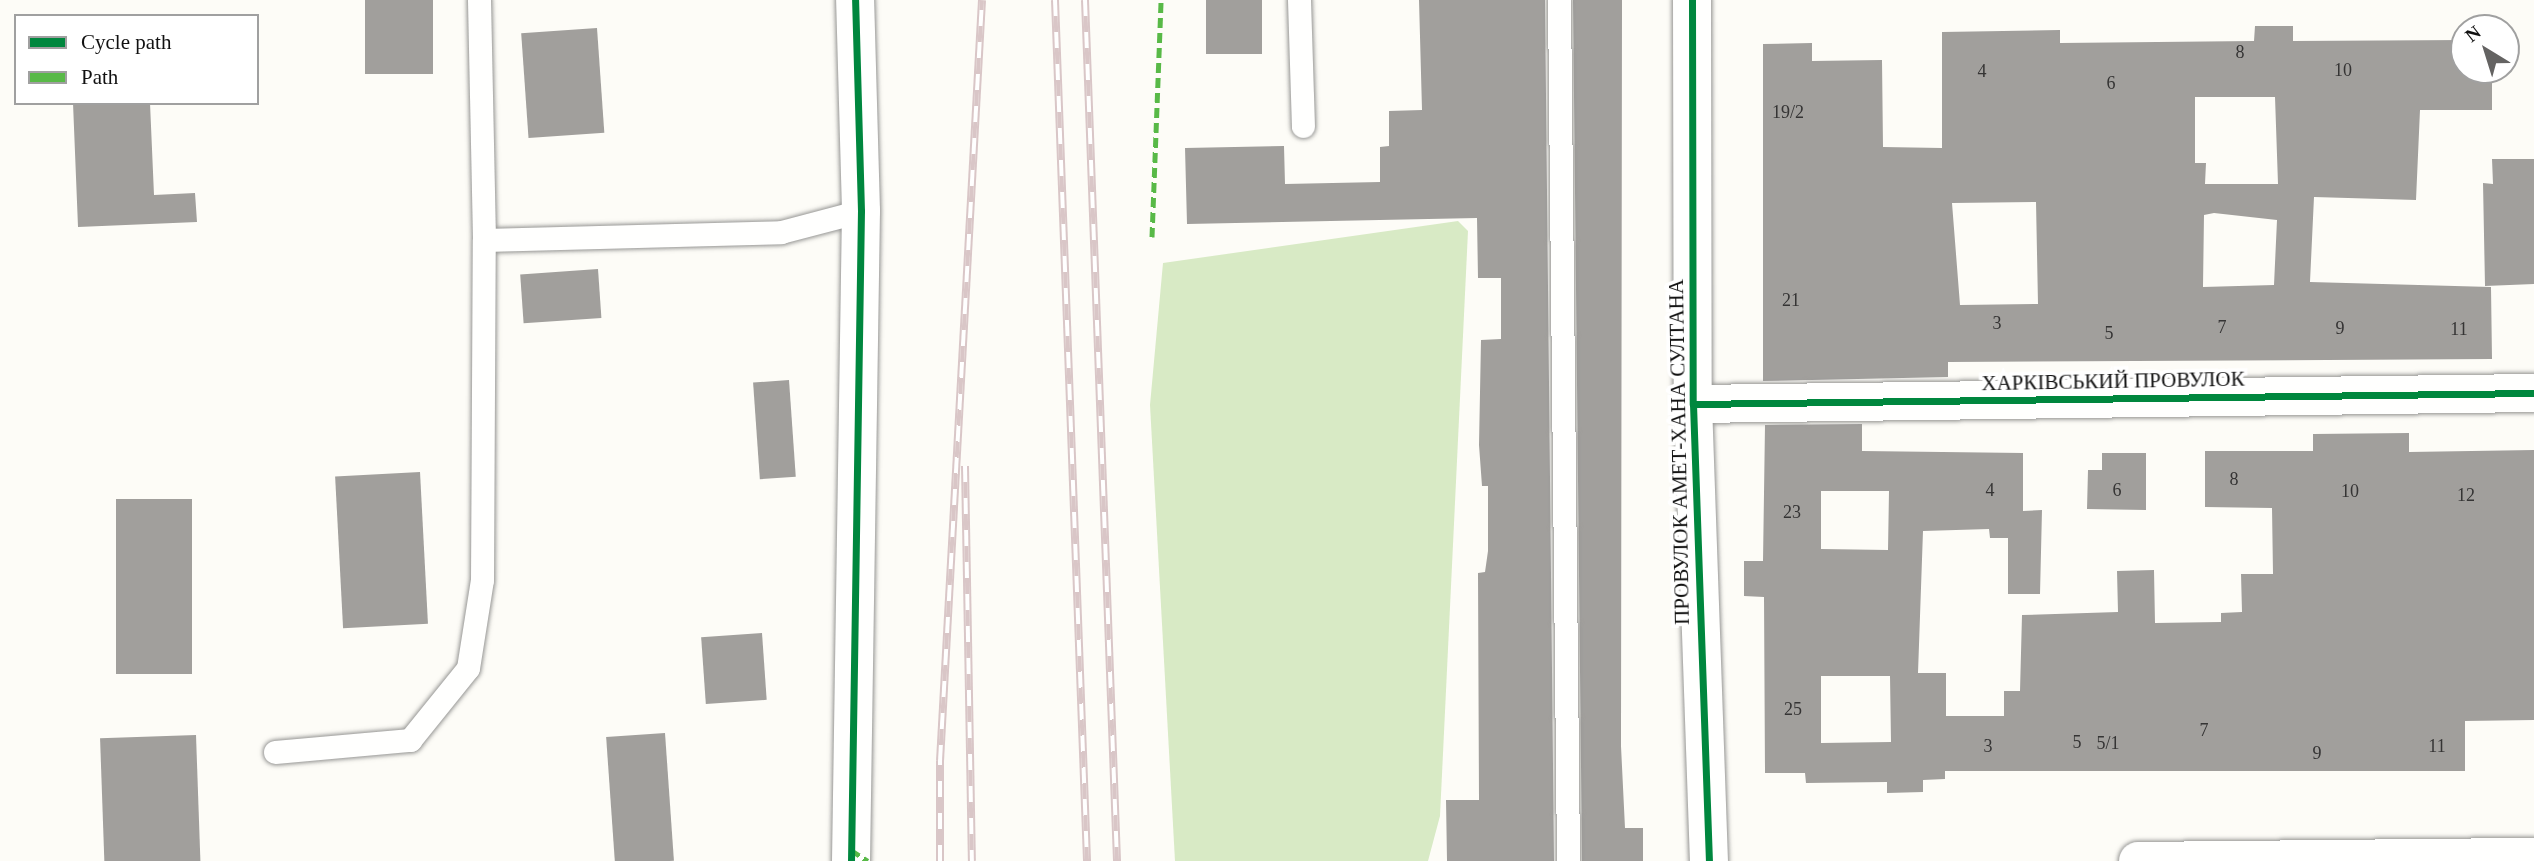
<!DOCTYPE html>
<meta charset="utf-8">
<style>
body{margin:0}
#map{position:relative;width:2534px;height:861px;overflow:hidden;background:#fdfcf7;font-family:"Times New Roman",serif}
div>[style]{position:absolute}
.forest>*{inset:0;background:#d8eac5}
.building>*{inset:0;background:#a19f9c;transform-origin:0 0}
.roads{filter:drop-shadow(0 0 2px #979795) drop-shadow(0 0 2px #979795)}
.lane>*{height:23px;margin:-11.5px;padding:0 11.5px;transform-origin:11.5px;border-radius:11.5px;background:#fffffe}
.street>*{height:38px;margin:-19px;padding:0 19px;transform-origin:19px;border-radius:19px;background:#fffffe}
.rail>*{height:8px;margin-top:-4px;transform-origin:0;background:repeating-linear-gradient(90deg,#fff 0 16px,#d9c6c7 0 32px);box-sizing:border-box;border-block:2px solid #d9c6c7}
.quiet>*{height:5px;margin-top:-2.5px;transform-origin:0;background:repeating-linear-gradient(90deg,#58b947 0 10px,transparent 0 15px)}
.cycleway>*{height:7px;margin:-3.5px;padding:0 3.5px;transform-origin:3.5px;border-radius:3.5px;background:#00873e}
span{translate:-50% -50%;white-space:nowrap;text-align:center;line-height:1.15;-webkit-text-stroke:7px #fff;paint-order:stroke}
.number-label{font-size:18px;color:#353434}
.number-label span{-webkit-text-stroke-width:0}
.street-label{font-size:21px;color:#111}
.legend{position:absolute;left:14px;top:14px;width:245px;height:91px;box-sizing:border-box;background:#fff;border:2px solid #a0a0a0;margin:0;padding:9px 12px;list-style:none;font-size:21px;color:#111}
.legend li{display:flex;align-items:center;gap:14px;height:35px}
.legend b{width:35px;border:2px solid #a0a0a0}
.north{position:absolute;left:2450px;top:14px;width:70px;height:70px;box-sizing:border-box;background:#fff;border:2px solid #a0a0a0;border-radius:50%;rotate:322deg;font-size:19px;font-weight:700;line-height:28px;text-align:center;color:#111}
.north::after{content:'';display:block;margin:auto;width:24px;height:32px;background:#646362;clip-path:polygon(50% 0,100% 100%,50% 72%,0 100%)}
</style>
<div id="map">
<div class="forest">
<i style="clip-path:polygon(1458px 221px,1468px 231px,1440px 816px,1428px 861px,1175px 861px,1150px 405px,1163px 263px)"></i>
</div>
<div class="building">
<i style="left:365px;top:0;width:68px;height:74px"></i>
<i style="left:1206px;top:0;width:56px;height:54px"></i>
<i style="clip-path:polygon(1419px 0,1545px 0,1554px 861px,1447px 861px,1446px 800px,1479px 800px,1478px 573px,1485px 572px,1488px 551px,1488px 486px,1482px 486px,1479px 445px,1481px 340px,1501px 339px,1501px 278px,1478px 278px,1477px 218px,1187px 224px,1185px 148px,1284px 146px,1285px 184px,1380px 182px,1380px 147px,1389px 146px,1389px 111px,1422px 110px)"></i>
<i style="clip-path:polygon(1573px 0,1622px 0,1621px 746px,1625px 828px,1643px 828px,1643px 861px,1582px 861px)"></i>
<i style="clip-path:polygon(evenodd,2255px 26px,2293px 26px,2293px 41px,2464px 40px,2464px 70px,2492px 70px,2492px 110px,2420px 110px,2416px 200px,2314px 197px,2310px 282px,2491px 287px,2492px 359px,1948px 362px,1948px 377px,1763px 381px,1763px 44px,1812px 43px,1812px 61px,1882px 60px,1883px 147px,1942px 148px,1942px 32px,2060px 30px,2060px 43px,2254px 41px,2255px 26px,2195px 97px,2275px 97px,2278px 184px,2205px 184px,2206px 163px,2195px 163px,2195px 97px,2255px 26px,2036px 202px,2038px 304px,1960px 305px,1952px 203px,2036px 202px,2255px 26px,2214px 213px,2277px 220px,2274px 285px,2203px 287px,2204px 215px,2214px 213px)"></i>
<i style="left:597px;top:28px;width:105px;height:76px;rotate:86deg"></i>
<i style="clip-path:polygon(73px 103px,150px 103px,154px 195px,195px 193px,197px 222px,78px 227px)"></i>
<i style="clip-path:polygon(2492px 159px,2534px 159px,2534px 284px,2485px 286px,2483px 183px,2493px 184px)"></i>
<i style="left:598px;top:269px;width:49px;height:78px;rotate:86deg"></i>
<i style="left:789px;top:380px;width:97px;height:36px;rotate:86deg"></i>
<i style="clip-path:polygon(evenodd,1862px 424px,1862px 451px,2023px 453px,2023px 511px,2042px 510px,2040px 594px,2008px 594px,2008px 538px,1990px 538px,1989px 529px,1923px 531px,1918px 673px,1946px 673px,1946px 716px,2004px 716px,2004px 691px,2020px 691px,2022px 615px,2118px 612px,2117px 571px,2154px 570px,2155px 623px,2221px 622px,2221px 613px,2242px 612px,2241px 574px,2273px 574px,2272px 508px,2205px 507px,2205px 451px,2313px 451px,2313px 434px,2409px 433px,2409px 452px,2534px 450px,2534px 720px,2465px 721px,2465px 771px,1945px 771px,1945px 779px,1923px 780px,1923px 792px,1887px 793px,1887px 782px,1806px 783px,1805px 773px,1765px 773px,1764px 597px,1744px 596px,1744px 561px,1763px 561px,1765px 425px,1862px 424px,1821px 491px,1889px 491px,1888px 550px,1821px 549px,1821px 491px,1862px 424px,1821px 676px,1890px 676px,1891px 742px,1821px 743px,1821px 676px)"></i>
<i style="clip-path:polygon(2102px 453px,2146px 453px,2146px 510px,2087px 509px,2088px 470px,2102px 470px)"></i>
<i style="left:420px;top:472px;width:152px;height:85px;rotate:87deg"></i>
<i style="left:192px;top:499px;width:175px;height:76px;rotate:90deg"></i>
<i style="left:762px;top:633px;width:67px;height:61px;rotate:86deg"></i>
<i style="left:665px;top:733px;width:128px;height:59px;rotate:86deg"></i>
<i style="left:196px;top:735px;width:126px;height:96px;rotate:88deg"></i>
</div>
<div class="roads">
<div class="lane">
<i style="left:479px;top:0;width:240px;rotate:88.8deg"></i>
<i style="left:1299px;top:0;width:126px;rotate:88.2deg"></i>
<i style="left:1559px;top:0;width:861px;rotate:89.4deg"></i>
<i style="left:275px;top:752px;width:136px;rotate:-5.1deg"></i>
<i style="left:410px;top:740px;width:92px;rotate:-51.1deg"></i>
<i style="left:468px;top:668px;width:89px;rotate:-81deg"></i>
<i style="left:482px;top:580px;width:340px;rotate:-89.7deg"></i>
<i style="left:484px;top:240px;width:297px;rotate:-1.5deg"></i>
<i style="left:781px;top:232px;width:83px;rotate:-14.7deg"></i>
</div>
<div class="street">
<i style="left:1692px;top:0;width:404px;rotate:89.9deg"></i>
<i style="left:1693px;top:404px;width:457px;rotate:88deg"></i>
<i style="left:1693px;top:404px;width:841px;rotate:-0.75deg"></i>
<i style="left:851px;top:861px;width:650px;rotate:-89.12deg"></i>
<i style="left:861px;top:211px;width:211px;rotate:-91.6deg"></i>
<i style="left:2138px;top:861px;width:396px;rotate:-0.6deg"></i>
</div>
</div>
<div class="rail">
<i style="left:1055px;top:0;width:862px;rotate:87.87deg"></i>
<i style="left:1085px;top:0;width:862px;rotate:87.87deg"></i>
<i style="left:965px;top:466px;width:395px;rotate:89deg"></i>
<i style="left:940px;top:861px;width:100px;rotate:-90deg"></i>
<i style="left:940px;top:761px;width:762px;rotate:-86.84deg"></i>
</div>
<div class="quiet">
<i style="left:1152px;top:237px;width:237px;rotate:-87.8deg"></i>
<i style="left:851px;top:850px;width:20px;rotate:33deg"></i>
</div>
<div class="cycleway">
<i style="left:1692px;top:0;width:404px;rotate:89.9deg"></i>
<i style="left:1693px;top:404px;width:457px;rotate:88deg"></i>
<i style="left:1693px;top:404px;width:841px;rotate:-0.75deg"></i>
<i style="left:851px;top:861px;width:650px;rotate:-89.12deg"></i>
<i style="left:861px;top:211px;width:211px;rotate:-91.6deg"></i>
</div>
<div class="number-label">
<span style="left:2240px;top:52px">8</span>
<span style="left:2343px;top:70px">10</span>
<span style="left:1982px;top:71px">4</span>
<span style="left:2111px;top:83px">6</span>
<span style="left:1788px;top:112px">19/2</span>
<span style="left:1791px;top:300px">21</span>
<span style="left:1997px;top:323px">3</span>
<span style="left:2222px;top:327px">7</span>
<span style="left:2340px;top:328px">9</span>
<span style="left:2459px;top:329px">11</span>
<span style="left:2109px;top:333px">5</span>
<span style="left:2234px;top:479px">8</span>
<span style="left:1990px;top:490px">4</span>
<span style="left:2117px;top:490px">6</span>
<span style="left:2350px;top:491px">10</span>
<span style="left:2466px;top:495px">12</span>
<span style="left:1792px;top:512px">23</span>
<span style="left:1793px;top:709px">25</span>
<span style="left:2204px;top:730px">7</span>
<span style="left:2077px;top:742px">5</span>
<span style="left:2108px;top:743px">5/1</span>
<span style="left:1988px;top:746px">3</span>
<span style="left:2437px;top:746px">11</span>
<span style="left:2317px;top:753px">9</span>
</div>
<div class="street-label">
<span style="left:2113px;top:381px;rotate:-1deg">ХАРКІВСЬКИЙ ПРОВУЛОК</span>
<span style="left:1679px;top:452px;rotate:-91deg">ПРОВУЛОК АМЕТ-ХАНА СУЛТАНА</span>
</div>
<ul class="legend">
<li><b style="height:9px;background:#00873e"></b>Cycle path</li>
<li><b style="height:9px;background:#58b947"></b>Path</li>
</ul>
<div class="north">N</div>
</div>
